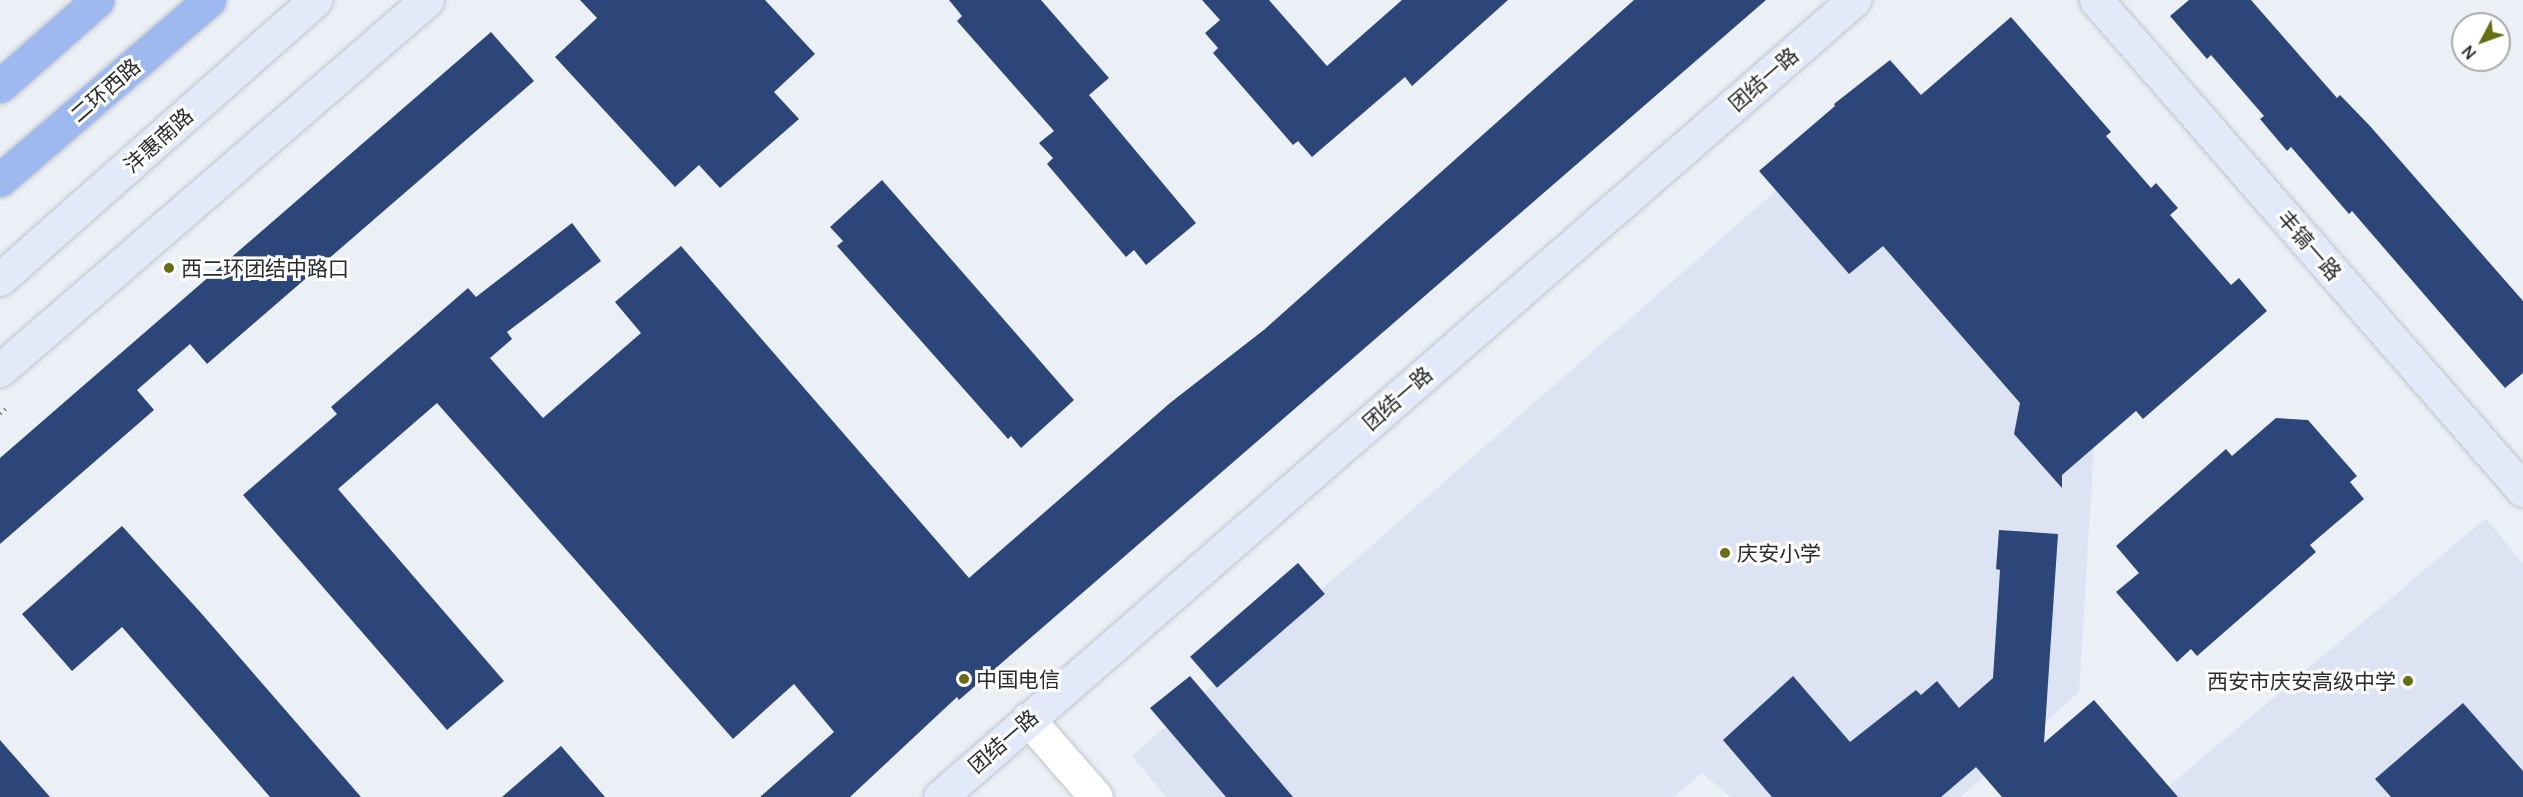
<!DOCTYPE html>
<meta charset="utf-8">
<style>
body{margin:0}
#map{position:relative;width:2523px;height:797px;overflow:hidden;background:#ebeff6;font-family:Manrope,"Noto Sans SC",sans-serif}
div>[style]{position:absolute}
.built>*{inset:0;background:#dce3f2}
.building>*{inset:0;background:#2d467a;transform-origin:0 0}
.path>*{height:4px;margin-top:-2px;transform-origin:0;background:repeating-linear-gradient(90deg,#898b90 0 1.5px,transparent 0 6px)}
.roads{filter:drop-shadow(0 0 2px #c0c4cb) drop-shadow(0 0 2px #c0c4cb)}
.street>*{height:33px;margin:-16.5px;padding:0 16.5px;transform-origin:16.5px;border-radius:16.5px;background:#fff}
.secondary>*{height:33px;margin:-16.5px;padding:0 16.5px;transform-origin:16.5px;border-radius:16.5px;background:#e2eafa}
.highway>*{height:33px;margin:-16.5px;padding:0 16.5px;transform-origin:16.5px;border-radius:16.5px;background:#9eb9f0}
.dots>*{width:16px;height:16px;translate:-50% -50%;box-sizing:border-box;border:3px solid #fff;border-radius:50%}
span{translate:-50% -50%;white-space:nowrap;text-align:center;line-height:1.15;-webkit-text-stroke:6px #fff;paint-order:stroke}
.street-label{font-size:21px;color:#2a2b2e}
.poi-label{font-size:21px;color:#2a2b2e}
.left{translate:0 -50%;text-align:left}
.right{translate:-100% -50%;text-align:right}
.north{position:absolute;left:2451px;top:12px;width:60px;height:60px;box-sizing:border-box;background:#fff;border:2px solid #aaaaab;border-radius:50%;rotate:229deg;font-size:16px;font-weight:700;line-height:24px;text-align:center;color:#2a2b2e}
.north::after{content:'';display:block;margin:auto;width:21px;height:27px;background:#686e14;clip-path:polygon(50% 0,100% 100%,50% 72%,0 100%)}
</style>
<div id="map">
<div class="built">
<i style="clip-path:polygon(1846px 129px,2096px 414px,2079px 692px,1960px 797px,1731px 797px,1702px 773px,1673px 797px,1166px 797px,1132px 756px)"></i>
<i style="clip-path:polygon(2486px 518px,2523px 564px,2523px 797px,2156px 797px)"></i>
</div>
<div class="building">
<i style="clip-path:polygon(580px 0,765px 0,815px 54px,774px 92px,799px 119px,720px 188px,699px 165px,675px 187px,555px 57px,597px 18px)"></i>
<i style="clip-path:polygon(949px 0,1041px 0,1109px 78px,1089px 95px,1196px 223px,1146px 265px,1134px 250px,1126px 257px,1047px 164px,1053px 158px,1039px 143px,1054px 131px,957px 21px,962px 16px)"></i>
<i style="clip-path:polygon(1202px 0,1269px 0,1327px 66px,1402px 0,1508px 0,1412px 86px,1405px 77px,1312px 157px,1298px 141px,1293px 145px,1213px 53px,1218px 48px,1205px 33px,1220px 20px)"></i>
<i style="clip-path:polygon(1634px 0,1766px 0,959px 700px,957px 697px,850px 797px,760px 797px,834px 732px,794px 684px,733px 739px,437px 403px,338px 489px,504px 681px,447px 730px,243px 495px,337px 414px,331px 407px,468px 288px,476px 297px,572px 223px,601px 261px,507px 332px,512px 339px,490px 358px,543px 418px,641px 333px,615px 302px,681px 246px,969px 578px,1170px 403px,1265px 329px)"></i>
<i style="clip-path:polygon(2189px 0,2251px 0,2337px 98px,2340px 95px,2370px 126px,2523px 301px,2523px 373px,2505px 388px,2352px 211px,2349px 214px,2291px 147px,2287px 151px,2260px 119px,2264px 116px,2211px 55px,2207px 59px,2170px 16px)"></i>
<i style="clip-path:polygon(2011px 17px,2111px 132px,2106px 136px,2151px 188px,2156px 183px,2178px 208px,2170px 215px,2231px 285px,2239px 278px,2267px 311px,2143px 419px,2136px 411px,2062px 475px,2062px 488px,2014px 434px,2020px 403px,1883px 246px,1849px 274px,1759px 171px,1835px 106px,1834px 104px,1890px 60px,1921px 95px)"></i>
<i style="clip-path:polygon(491px 32px,534px 81px,207px 364px,190px 344px,137px 390px,154px 410px,0 544px,0 458px)"></i>
<i style="clip-path:polygon(882px 180px,1074px 400px,1021px 448px,1011px 436px,1008px 439px,837px 246px,843px 241px,830px 227px)"></i>
<i style="clip-path:polygon(2276px 418px,2308px 420px,2357px 476px,2350px 482px,2364px 499px,2310px 545px,2316px 552px,2197px 656px,2191px 649px,2177px 662px,2116px 592px,2139px 573px,2116px 546px,2226px 449px,2232px 456px)"></i>
<i style="clip-path:polygon(122px 526px,201px 613px,361px 797px,270px 797px,122px 627px,72px 671px,22px 614px)"></i>
<i style="clip-path:polygon(1999px 530px,2058px 534px,2044px 743px,2094px 700px,2178px 797px,2002px 797px,1976px 767px,1941px 797px,1772px 797px,1723px 740px,1793px 676px,1850px 742px,1916px 690px,1921px 695px,1937px 681px,1959px 708px,1993px 678px,2000px 570px,1996px 569px)"></i>
<i style="left:1298px;top:563px;width:41px;height:143px;rotate:49deg"></i>
<i style="clip-path:polygon(1190px 676px,1293px 797px,1226px 797px,1150px 708px)"></i>
<i style="clip-path:polygon(2463px 703px,2523px 771px,2523px 797px,2391px 797px,2375px 779px)"></i>
<i style="clip-path:polygon(0 740px,50px 797px,0 797px)"></i>
<i style="clip-path:polygon(561px 746px,605px 797px,502px 797px)"></i>
</div>
<div class="path">
<i style="left:0;top:414px;width:11px;rotate:-41deg"></i>
</div>
<div class="roads">
<div class="street">
<i style="left:1028px;top:719px;width:103px;rotate:48.9deg"></i>
</div>
<div class="secondary">
<i style="left:2096px;top:0;width:650px;rotate:48.93deg"></i>
<i style="left:0;top:279px;width:421px;rotate:-41.5deg"></i>
<i style="left:0;top:370px;width:565px;rotate:-40.91deg"></i>
<i style="left:940px;top:797px;width:1213px;rotate:-41.09deg"></i>
</div>
<div class="highway">
<i style="left:0;top:86px;width:130px;rotate:-41.3deg"></i>
<i style="left:0;top:180px;width:276px;rotate:-40.7deg"></i>
</div>
</div>
<div class="dots">
<i style="left:169px;top:268px;background:#686e14"></i>
<i style="left:1725px;top:553px;background:#686e14"></i>
<i style="left:964px;top:679px;background:#686e14"></i>
<i style="left:2408px;top:681px;background:#686e14"></i>
</div>
<div class="street-label">
<span style="left:1763px;top:79px;rotate:-41deg">团结一路</span>
<span style="left:105px;top:90px;rotate:-41deg">二环西路</span>
<span style="left:158px;top:140px;rotate:-42deg">沣惠南路</span>
<span style="left:2310px;top:245px;rotate:49deg">丰镐一路</span>
<span style="left:1397px;top:398px;rotate:-41deg">团结一路</span>
<span style="left:1003px;top:741px;rotate:-41deg">团结一路</span>
</div>
<div class="poi-label">
<span class="left" style="left:181px;top:268px">西二环团结中路口</span>
<span class="left" style="left:1737px;top:553px">庆安小学</span>
<span class="left" style="left:976px;top:679px">中国电信</span>
<span class="right" style="left:2396px;top:681px">西安市庆安高级中学</span>
</div>
<div class="north">N</div>
</div>
